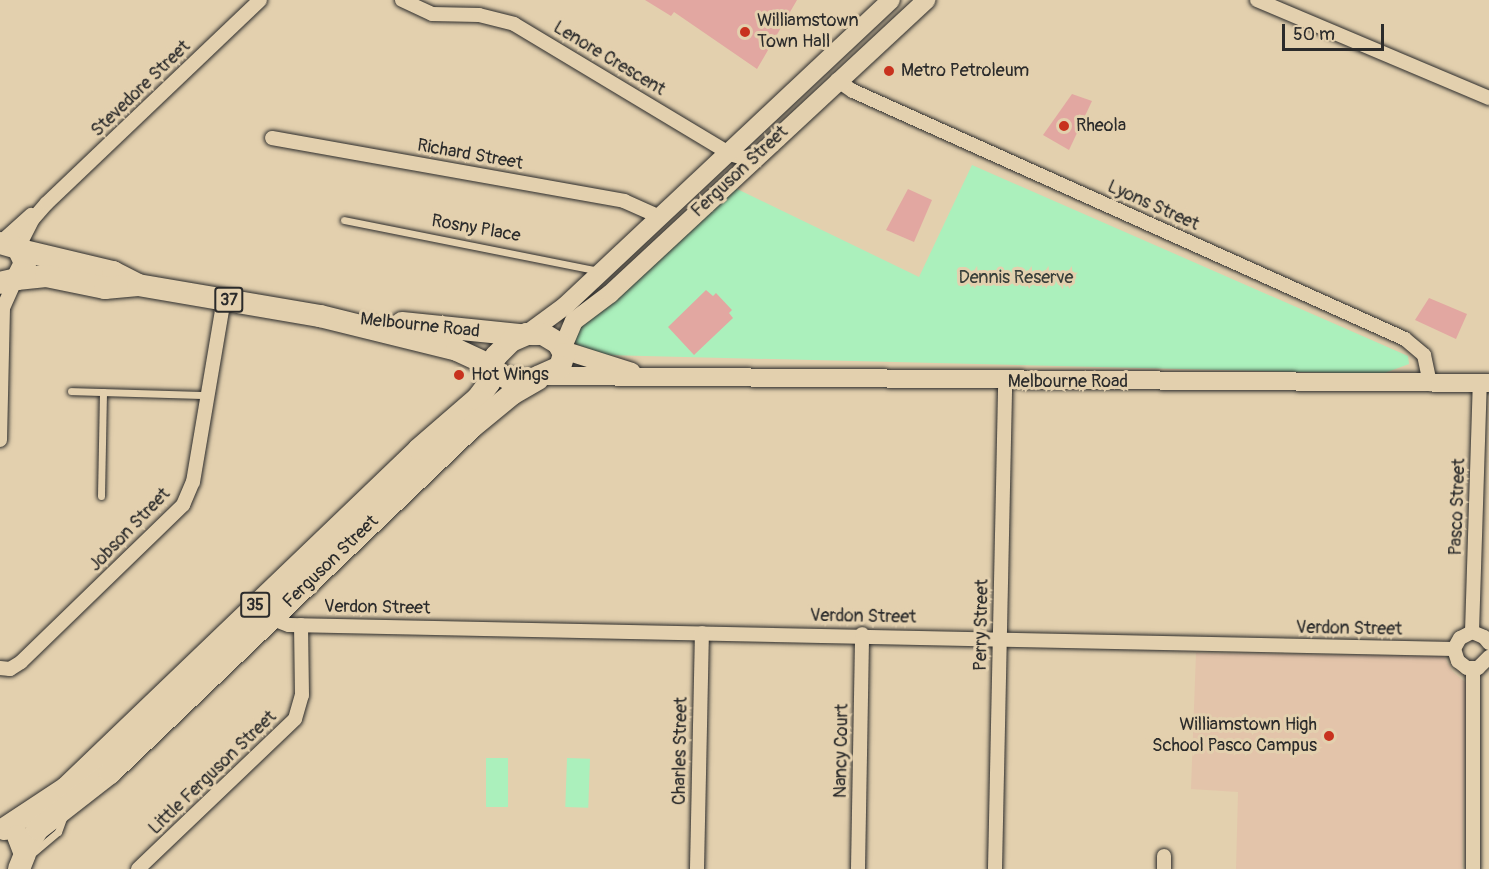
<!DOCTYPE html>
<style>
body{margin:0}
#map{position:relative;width:1489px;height:869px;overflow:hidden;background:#e3d0ae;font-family:Pangolin,sans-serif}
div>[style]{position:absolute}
.built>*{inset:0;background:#e3c4aa}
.green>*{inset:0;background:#abf0bc;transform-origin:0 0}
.building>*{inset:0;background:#e2a7a1}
.roads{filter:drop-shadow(0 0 2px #2b2b2b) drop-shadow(0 0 2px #2b2b2b)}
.service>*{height:7px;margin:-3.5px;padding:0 3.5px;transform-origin:3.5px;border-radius:3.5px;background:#e3d0ae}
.minor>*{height:14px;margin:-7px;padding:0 7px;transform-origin:7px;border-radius:7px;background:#e3d0ae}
.tertiary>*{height:18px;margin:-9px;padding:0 9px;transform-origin:9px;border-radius:9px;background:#e3d0ae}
.primary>*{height:22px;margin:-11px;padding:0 11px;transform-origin:11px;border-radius:11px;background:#e3d0ae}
.dots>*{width:16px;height:16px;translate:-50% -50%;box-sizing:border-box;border:3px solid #e3d0ae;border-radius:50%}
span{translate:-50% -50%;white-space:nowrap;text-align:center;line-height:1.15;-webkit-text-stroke:6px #e3d0ae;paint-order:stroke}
.shield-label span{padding:2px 4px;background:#e3d0ae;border:2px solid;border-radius:4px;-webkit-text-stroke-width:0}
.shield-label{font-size:16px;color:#2b2b2b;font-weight:700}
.poi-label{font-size:18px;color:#2b2b2b}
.left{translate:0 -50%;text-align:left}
.right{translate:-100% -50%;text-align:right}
.street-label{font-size:18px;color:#2b2b2b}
.park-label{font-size:18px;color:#383f3a}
.scale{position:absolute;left:1282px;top:24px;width:102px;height:27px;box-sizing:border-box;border:3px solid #2b2b2b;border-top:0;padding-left:8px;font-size:18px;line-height:21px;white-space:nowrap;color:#2b2b2b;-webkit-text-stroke:4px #e3d0ae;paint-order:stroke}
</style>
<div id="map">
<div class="built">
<i style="clip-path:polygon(1196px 653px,1444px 656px,1452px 671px,1466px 683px,1462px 869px,1236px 869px,1238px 792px,1191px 789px)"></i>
</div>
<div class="green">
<i style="clip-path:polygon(972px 165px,1408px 356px,1409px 364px,1382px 374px,605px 355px,573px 343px,576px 332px,733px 187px,919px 277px)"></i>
<i style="left:486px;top:758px;width:22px;height:49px"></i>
<i style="left:567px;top:758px;width:23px;height:49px;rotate:2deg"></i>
</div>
<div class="building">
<i style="clip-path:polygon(645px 0,797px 0,757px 69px,674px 12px,671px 16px)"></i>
<i style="clip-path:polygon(1072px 94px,1092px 101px,1069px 150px,1043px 135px)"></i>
<i style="clip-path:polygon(908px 189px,932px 200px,914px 242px,886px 230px)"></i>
<i style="clip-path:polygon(706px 290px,713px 296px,716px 293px,732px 310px,729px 313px,733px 318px,694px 355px,668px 327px)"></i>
<i style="clip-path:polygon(1429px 298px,1467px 314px,1456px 339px,1415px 320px)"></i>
</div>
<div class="roads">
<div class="service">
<i style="left:344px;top:220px;width:260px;rotate:11.3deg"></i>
<i style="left:71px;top:391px;width:136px;rotate:1.7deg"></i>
<i style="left:101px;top:496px;width:104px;rotate:-88.9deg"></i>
<i style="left:28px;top:857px;width:39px;rotate:-40deg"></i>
<i style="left:58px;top:832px;width:15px;rotate:-70deg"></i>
</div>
<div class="minor">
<i style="left:402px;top:0;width:33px;rotate:25deg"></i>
<i style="left:432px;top:14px;width:47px;rotate:1.2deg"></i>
<i style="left:479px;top:15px;width:36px;rotate:14deg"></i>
<i style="left:514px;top:24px;width:252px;rotate:31deg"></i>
<i style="left:730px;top:154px;width:14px;rotate:17deg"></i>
<i style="left:743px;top:158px;width:13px;rotate:-9deg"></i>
<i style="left:1257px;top:0;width:252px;rotate:22.9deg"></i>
<i style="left:837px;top:80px;width:19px;rotate:35deg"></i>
<i style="left:853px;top:91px;width:605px;rotate:24.19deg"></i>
<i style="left:1405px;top:339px;width:25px;rotate:40deg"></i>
<i style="left:1424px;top:355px;width:30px;rotate:78deg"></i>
<i style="left:272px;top:138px;width:358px;rotate:10.1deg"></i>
<i style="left:624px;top:201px;width:39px;rotate:24deg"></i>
<i style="left:0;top:243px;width:42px;rotate:-42.1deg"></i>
<i style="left:18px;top:248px;width:33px;rotate:-63deg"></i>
<i style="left:33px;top:219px;width:21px;rotate:-49deg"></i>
<i style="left:47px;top:203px;width:294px;rotate:-43.6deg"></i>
<i style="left:0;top:440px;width:132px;rotate:-88.7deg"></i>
<i style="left:3px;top:308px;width:30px;rotate:-66deg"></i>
<i style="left:273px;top:619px;width:17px;rotate:21deg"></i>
<i style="left:289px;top:625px;width:1165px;rotate:1.18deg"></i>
<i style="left:1472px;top:632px;width:250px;rotate:-88.2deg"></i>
<i style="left:1489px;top:643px;width:8px;rotate:-130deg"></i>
<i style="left:1484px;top:637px;width:13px;rotate:-157deg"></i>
<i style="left:1472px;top:632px;width:13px;rotate:153deg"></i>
<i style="left:1460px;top:638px;width:13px;rotate:119deg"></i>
<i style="left:1454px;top:649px;width:13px;rotate:72deg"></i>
<i style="left:1458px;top:661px;width:11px;rotate:38deg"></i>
<i style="left:1467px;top:668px;width:11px"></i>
<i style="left:1478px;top:668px;width:16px;rotate:-45deg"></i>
<i style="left:0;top:668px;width:10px;rotate:6deg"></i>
<i style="left:10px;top:669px;width:13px;rotate:-32deg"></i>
<i style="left:21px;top:662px;width:226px;rotate:-44.1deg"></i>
<i style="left:183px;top:505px;width:25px;rotate:-67deg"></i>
<i style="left:193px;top:482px;width:186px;rotate:-80.4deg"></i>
<i style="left:1473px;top:669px;width:200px;rotate:90deg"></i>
<i style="left:138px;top:869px;width:217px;rotate:-43.7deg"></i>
<i style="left:295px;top:719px;width:25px;rotate:-74deg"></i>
<i style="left:302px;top:695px;width:70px;rotate:-90.8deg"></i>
<i style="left:697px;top:869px;width:236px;rotate:-88.8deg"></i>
<i style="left:858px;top:869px;width:235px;rotate:-89deg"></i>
<i style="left:995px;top:869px;width:487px;rotate:-88.8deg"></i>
<i style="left:1164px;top:869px;width:13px;rotate:-90deg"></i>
</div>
<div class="tertiary">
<i style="left:527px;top:334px;width:47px;rotate:-36.4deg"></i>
<i style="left:565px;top:306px;width:447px;rotate:-43.2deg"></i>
<i style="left:562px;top:349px;width:30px;rotate:-67deg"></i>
<i style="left:574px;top:321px;width:45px;rotate:-36.9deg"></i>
<i style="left:610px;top:294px;width:432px;rotate:-42.9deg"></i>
<i style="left:563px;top:350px;width:72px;rotate:17.7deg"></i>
<i style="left:545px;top:376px;width:944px;rotate:0.42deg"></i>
</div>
<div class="primary">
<i style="left:0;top:243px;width:19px;rotate:16deg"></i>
<i style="left:18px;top:248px;width:17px;rotate:65deg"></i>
<i style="left:25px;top:263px;width:18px;rotate:117deg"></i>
<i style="left:17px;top:279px;width:17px;rotate:167deg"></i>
<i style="left:20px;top:250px;width:96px;rotate:13.3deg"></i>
<i style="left:113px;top:272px;width:27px;rotate:27deg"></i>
<i style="left:17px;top:279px;width:29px;rotate:-6deg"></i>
<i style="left:46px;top:276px;width:60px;rotate:11.5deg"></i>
<i style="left:105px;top:288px;width:33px;rotate:-5deg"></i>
<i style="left:138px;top:285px;width:185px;rotate:9.7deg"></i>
<i style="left:320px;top:316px;width:141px;rotate:13.9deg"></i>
<i style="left:457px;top:350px;width:38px;rotate:25deg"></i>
<i style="left:402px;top:323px;width:120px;rotate:5.8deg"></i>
<i style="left:527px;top:334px;width:16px"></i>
<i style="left:543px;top:334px;width:17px;rotate:31deg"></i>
<i style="left:558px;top:343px;width:13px;rotate:61deg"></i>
<i style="left:564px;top:354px;width:14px;rotate:107deg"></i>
<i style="left:560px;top:367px;width:35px;rotate:156deg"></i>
<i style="left:528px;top:381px;width:19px;rotate:-174deg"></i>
<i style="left:509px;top:379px;width:17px;rotate:-155deg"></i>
<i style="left:494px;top:372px;width:7px;rotate:-117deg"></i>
<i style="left:491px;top:366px;width:11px;rotate:-63deg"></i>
<i style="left:496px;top:356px;width:21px;rotate:-45deg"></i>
<i style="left:511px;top:341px;width:17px;rotate:-24deg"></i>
<i style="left:4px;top:829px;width:74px;rotate:-33.5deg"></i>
<i style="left:66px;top:788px;width:489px;rotate:-43.8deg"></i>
<i style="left:419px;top:449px;width:77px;rotate:-40.8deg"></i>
<i style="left:477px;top:399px;width:20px;rotate:-53deg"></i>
<i style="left:489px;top:383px;width:15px;rotate:-82deg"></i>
<i style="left:18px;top:836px;width:19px;rotate:69deg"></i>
<i style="left:25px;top:854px;width:16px;rotate:112deg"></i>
<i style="left:25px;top:849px;width:24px;rotate:-57deg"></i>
<i style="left:38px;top:829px;width:91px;rotate:-37.9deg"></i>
<i style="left:110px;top:773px;width:501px;rotate:-43.71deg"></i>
<i style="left:472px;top:427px;width:52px;rotate:-39.5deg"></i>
<i style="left:512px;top:394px;width:30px;rotate:-30deg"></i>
</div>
</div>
<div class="dots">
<i style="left:745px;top:32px;background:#c8321e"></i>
<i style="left:889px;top:71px;background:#c8321e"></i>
<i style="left:1064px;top:126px;background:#c8321e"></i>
<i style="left:459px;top:375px;background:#c8321e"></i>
<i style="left:1329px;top:736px;background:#c8321e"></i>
</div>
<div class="shield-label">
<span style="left:229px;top:300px">37</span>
<span style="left:255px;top:605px">35</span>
</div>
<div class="poi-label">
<span class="left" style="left:757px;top:32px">Williamstown<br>Town Hall</span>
<span class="left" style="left:901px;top:71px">Metro Petroleum</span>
<span class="left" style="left:1076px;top:126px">Rheola</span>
<span class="left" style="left:471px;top:375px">Hot Wings</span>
<span class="right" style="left:1317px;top:736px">Williamstown High<br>School Pasco Campus</span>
</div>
<div class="street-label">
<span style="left:609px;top:59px;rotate:31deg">Lenore Crescent</span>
<span style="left:141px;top:89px;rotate:-44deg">Stevedore Street</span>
<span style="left:470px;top:155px;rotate:10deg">Richard Street</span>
<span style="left:740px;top:172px;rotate:-43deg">Ferguson Street</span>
<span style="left:1153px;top:206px;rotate:24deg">Lyons Street</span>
<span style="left:476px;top:229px;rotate:10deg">Rosny Place</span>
<span style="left:420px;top:326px;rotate:6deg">Melbourne Road</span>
<span style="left:1068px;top:382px">Melbourne Road</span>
<span style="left:1458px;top:507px;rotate:-88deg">Pasco Street</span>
<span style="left:130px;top:530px;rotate:-46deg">Jobson Street</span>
<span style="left:331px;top:562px;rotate:-44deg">Ferguson Street</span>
<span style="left:377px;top:608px;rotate:1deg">Verdon Street</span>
<span style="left:863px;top:617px;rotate:1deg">Verdon Street</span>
<span style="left:982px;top:625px;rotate:-89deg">Perry Street</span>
<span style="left:1349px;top:629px;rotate:1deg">Verdon Street</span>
<span style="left:681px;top:751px;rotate:-89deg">Charles Street</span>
<span style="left:842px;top:751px;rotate:-89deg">Nancy Court</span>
<span style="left:213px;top:773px;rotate:-44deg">Little Ferguson Street</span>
</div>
<div class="park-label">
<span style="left:1016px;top:278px">Dennis Reserve</span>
</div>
<div class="scale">50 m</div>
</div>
